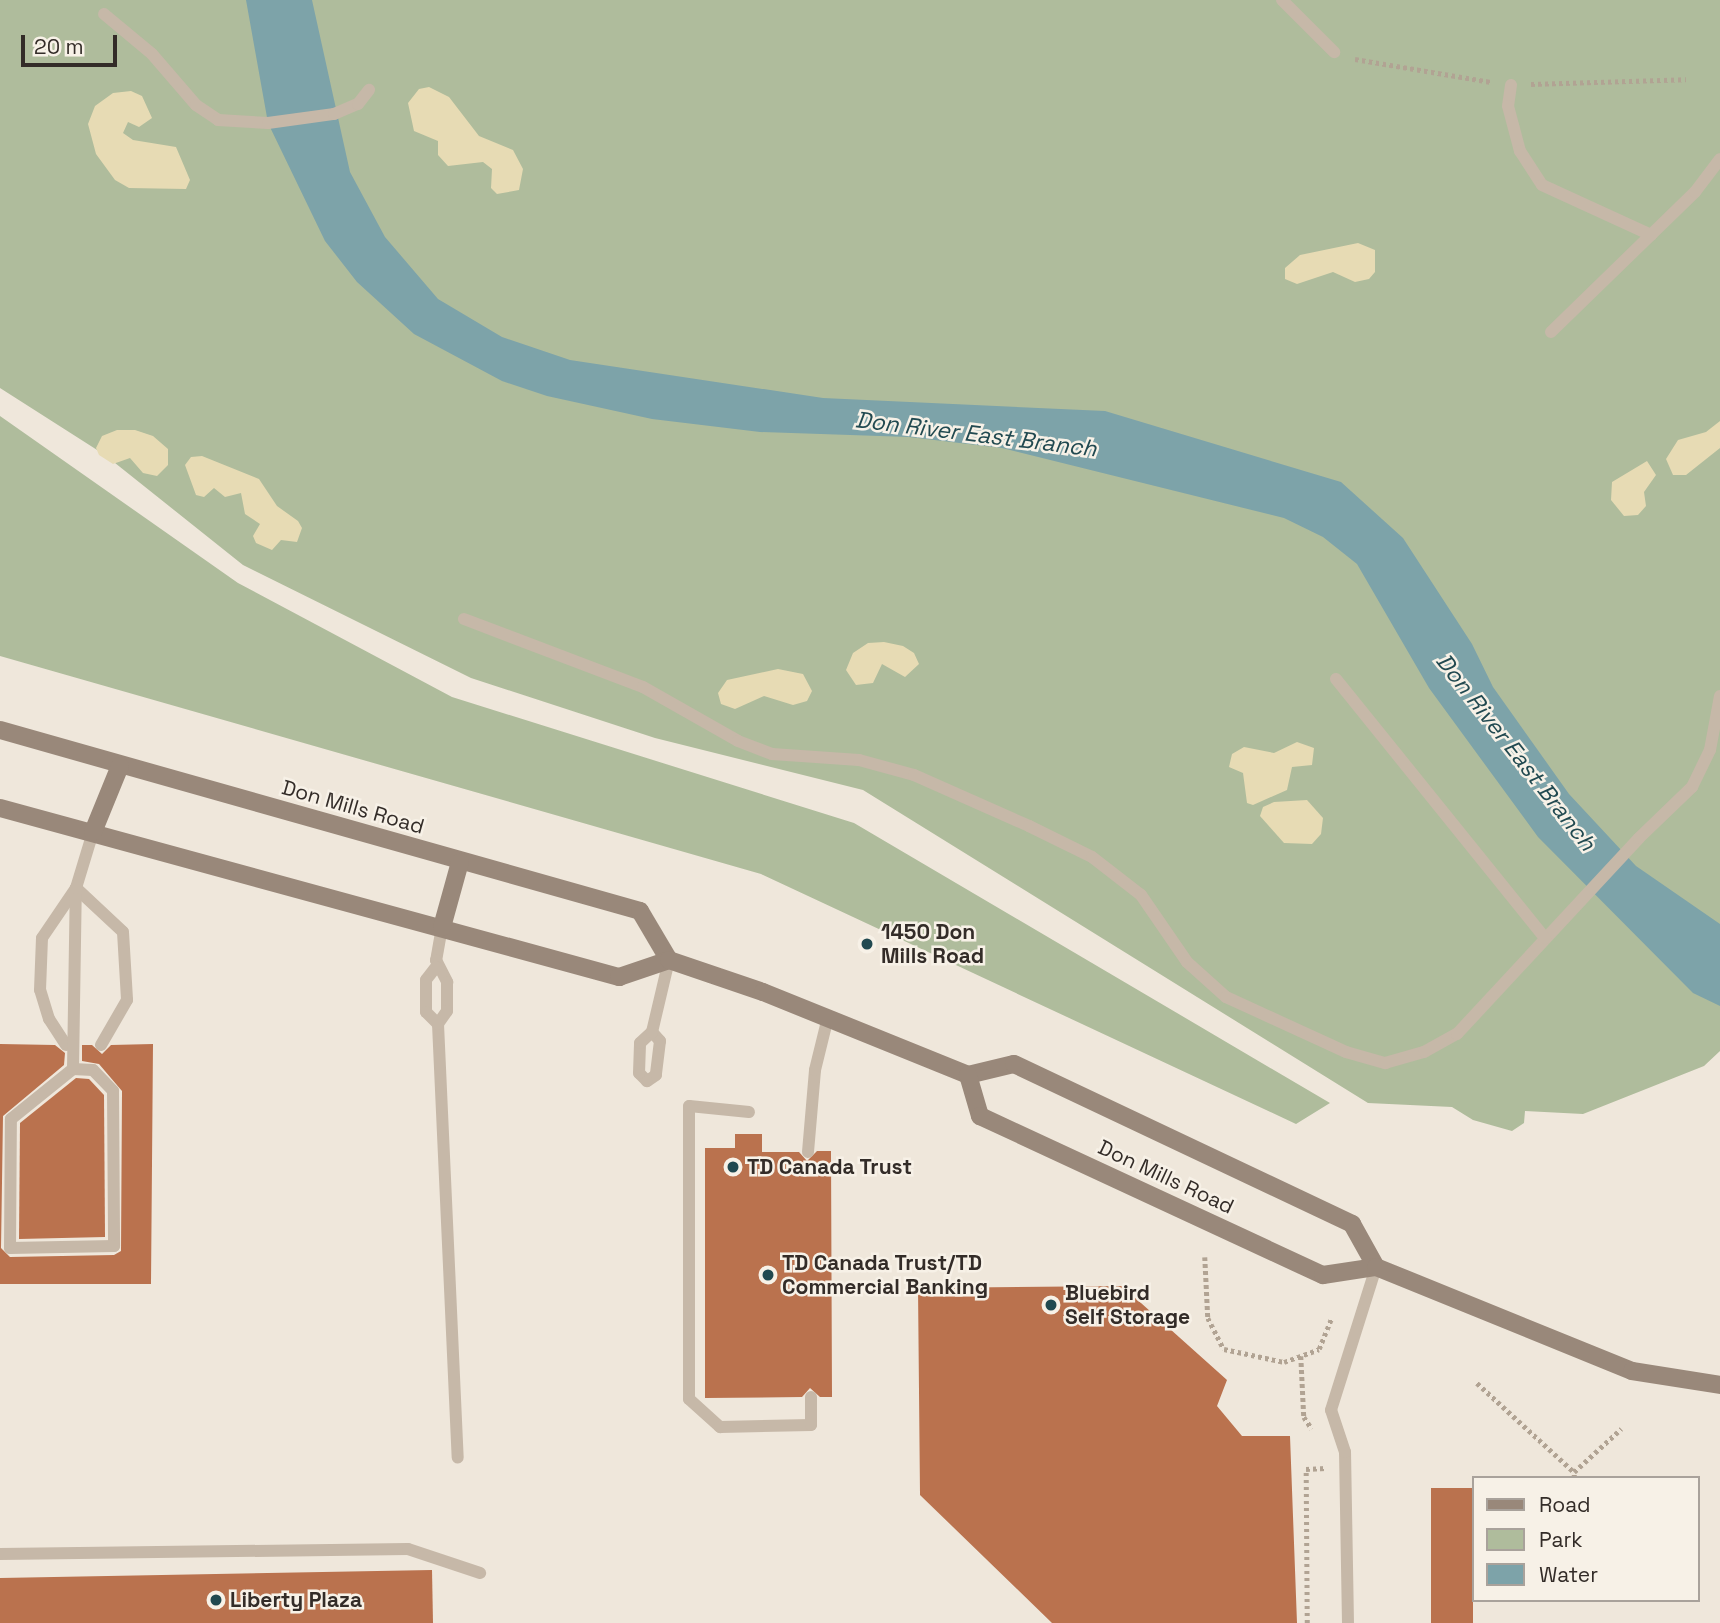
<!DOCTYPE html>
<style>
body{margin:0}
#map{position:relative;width:1720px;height:1623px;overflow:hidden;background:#efe7db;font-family:"Space Grotesk",sans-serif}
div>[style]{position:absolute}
.green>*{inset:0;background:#afbc9c}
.sand>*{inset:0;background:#e7dbb4}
.water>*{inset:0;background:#7da3a9}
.building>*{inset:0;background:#ba724e;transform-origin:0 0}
.path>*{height:4.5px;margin-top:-2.25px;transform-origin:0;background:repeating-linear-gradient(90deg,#b1a393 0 3.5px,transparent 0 7px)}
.lane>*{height:12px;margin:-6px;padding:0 6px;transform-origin:6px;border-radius:6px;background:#c6b8a8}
.secondary>*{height:18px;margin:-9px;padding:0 9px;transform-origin:9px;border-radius:9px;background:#99887a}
.dots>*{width:19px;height:19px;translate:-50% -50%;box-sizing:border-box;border:4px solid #f7f1e7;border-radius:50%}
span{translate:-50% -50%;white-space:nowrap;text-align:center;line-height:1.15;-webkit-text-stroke:5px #f7f1e7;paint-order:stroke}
.street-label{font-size:21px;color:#332c28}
.poi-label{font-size:21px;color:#332c28;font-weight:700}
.left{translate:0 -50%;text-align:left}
.water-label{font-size:23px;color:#214950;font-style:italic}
.legend{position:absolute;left:1472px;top:1476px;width:228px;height:126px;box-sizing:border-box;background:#f7f1e7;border:2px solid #a9a29b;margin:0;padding:9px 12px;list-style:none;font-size:21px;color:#332c28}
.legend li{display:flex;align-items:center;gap:14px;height:35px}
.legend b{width:35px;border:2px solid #a9a29b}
.scale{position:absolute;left:21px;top:35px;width:96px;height:32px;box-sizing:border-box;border:4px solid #332c28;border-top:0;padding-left:9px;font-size:21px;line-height:24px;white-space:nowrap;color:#332c28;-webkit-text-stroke:5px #f7f1e7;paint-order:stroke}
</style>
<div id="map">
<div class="green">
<i style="clip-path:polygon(0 0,1720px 0,1720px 1051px,1704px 1066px,1583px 1114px,1525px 1111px,1524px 1123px,1512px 1131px,1473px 1120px,1452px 1107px,1368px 1103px,863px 790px,655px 738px,471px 678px,243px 565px,105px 455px,0 388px)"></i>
<i style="clip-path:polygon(0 416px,238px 583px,452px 697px,854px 823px,1330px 1103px,1296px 1124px,761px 874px,0 656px)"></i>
</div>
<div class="sand">
<i style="clip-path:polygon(429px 87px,449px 97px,479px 136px,513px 150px,523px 169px,519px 190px,497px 194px,491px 188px,492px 169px,483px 162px,448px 166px,438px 155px,438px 141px,414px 131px,408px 103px,419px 89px)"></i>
<i style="clip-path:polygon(131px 91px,142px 96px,152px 118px,139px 127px,128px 122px,123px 133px,133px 140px,176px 147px,190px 180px,186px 189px,129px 188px,115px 180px,96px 154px,88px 124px,95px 106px,113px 93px)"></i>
<i style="clip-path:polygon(1358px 243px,1375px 250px,1375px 272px,1369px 279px,1355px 282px,1333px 272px,1297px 284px,1285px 279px,1285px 268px,1300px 255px)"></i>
<i style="clip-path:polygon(1720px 421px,1720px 448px,1686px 475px,1673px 475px,1666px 459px,1678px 440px,1706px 432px)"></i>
<i style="clip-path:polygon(135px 430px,153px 436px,168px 449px,168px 465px,157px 476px,143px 473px,130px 458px,113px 464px,99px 455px,96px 448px,102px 436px,117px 430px)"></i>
<i style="clip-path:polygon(202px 456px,259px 479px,277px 506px,298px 521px,302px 528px,297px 542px,281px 540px,272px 550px,256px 543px,253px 536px,260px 524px,245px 514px,241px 493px,225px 497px,214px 488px,204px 497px,196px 495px,185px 465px,191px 457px)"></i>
<i style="clip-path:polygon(1647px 461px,1656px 475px,1644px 492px,1646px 506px,1638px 515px,1624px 516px,1611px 500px,1612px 482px)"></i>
<i style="clip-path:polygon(884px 642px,903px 646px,914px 653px,919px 664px,905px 677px,882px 664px,873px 683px,856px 685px,846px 670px,853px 653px,868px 643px)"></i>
<i style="clip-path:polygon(778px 669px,803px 674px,812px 691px,807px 701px,793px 705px,764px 696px,735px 709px,721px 704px,718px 693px,727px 680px)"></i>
<i style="clip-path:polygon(1297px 742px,1314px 748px,1312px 765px,1292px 767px,1287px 790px,1253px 805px,1247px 803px,1243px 773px,1229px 767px,1232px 754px,1244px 747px,1274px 753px)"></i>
<i style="clip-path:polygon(1307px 800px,1323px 818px,1321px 834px,1312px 844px,1284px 843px,1260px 816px,1263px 807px,1274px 802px)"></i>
</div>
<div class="water">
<i style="clip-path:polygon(246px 0,312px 0,350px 172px,385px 237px,438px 299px,502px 337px,570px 360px,823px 398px,1105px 411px,1341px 482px,1403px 538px,1472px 644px,1493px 687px,1569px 794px,1636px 866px,1720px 924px,1720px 1006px,1693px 993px,1538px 837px,1429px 688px,1357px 564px,1323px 537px,1284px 518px,1002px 448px,909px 437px,760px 432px,652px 419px,547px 396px,502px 381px,414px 334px,357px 282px,325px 241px,268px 123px)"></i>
</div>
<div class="building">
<i style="clip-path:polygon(0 1044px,55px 1045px,65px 1053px,64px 1065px,3px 1116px,1px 1248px,10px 1257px,114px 1255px,121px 1251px,122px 1091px,99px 1064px,82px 1061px,82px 1045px,92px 1045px,102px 1054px,111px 1045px,153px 1044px,151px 1284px,0 1284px)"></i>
<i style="clip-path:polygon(76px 1078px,89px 1079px,104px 1095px,105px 1237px,19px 1239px,20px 1123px)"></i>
<i style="clip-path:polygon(735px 1134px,762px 1134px,762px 1152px,799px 1152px,807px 1161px,817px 1151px,831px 1151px,832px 1397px,820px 1397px,810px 1388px,802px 1397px,705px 1398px,705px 1148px,735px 1148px)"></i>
<i style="clip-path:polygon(1122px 1286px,1227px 1380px,1217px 1406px,1242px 1436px,1290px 1436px,1297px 1623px,1052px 1623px,920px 1495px,918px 1288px)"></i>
<i style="left:1473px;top:1488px;width:135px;height:42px;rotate:90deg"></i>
<i style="clip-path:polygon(432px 1570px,433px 1623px,0 1623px,0 1578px)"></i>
</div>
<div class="path">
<i style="left:1355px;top:59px;width:138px;rotate:9.6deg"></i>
<i style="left:1531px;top:84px;width:155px;rotate:-1.8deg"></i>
<i style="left:1205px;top:1257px;width:61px;rotate:87.2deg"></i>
<i style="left:1208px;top:1318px;width:35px;rotate:63deg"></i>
<i style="left:1224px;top:1349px;width:61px;rotate:12.2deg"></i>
<i style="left:1284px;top:1362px;width:37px;rotate:-20deg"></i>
<i style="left:1319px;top:1349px;width:32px;rotate:-68deg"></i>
<i style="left:1301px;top:1356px;width:61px;rotate:87.2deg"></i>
<i style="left:1304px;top:1417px;width:14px;rotate:56deg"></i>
<i style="left:1477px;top:1383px;width:132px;rotate:42.5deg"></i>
<i style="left:1574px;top:1478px;width:6px;rotate:-90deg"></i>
<i style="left:1574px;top:1472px;width:64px;rotate:-42.5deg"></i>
<i style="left:1307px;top:1623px;width:154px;rotate:-90.4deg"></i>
<i style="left:1306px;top:1469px;width:20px;rotate:-3deg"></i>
</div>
<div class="lane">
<i style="left:1282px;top:0;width:74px;rotate:45deg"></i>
<i style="left:104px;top:14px;width:62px;rotate:39.8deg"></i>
<i style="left:152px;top:54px;width:67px;rotate:49.2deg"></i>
<i style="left:196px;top:105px;width:27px;rotate:34deg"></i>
<i style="left:218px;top:120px;width:50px;rotate:3.4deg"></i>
<i style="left:268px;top:123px;width:67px;rotate:-7.8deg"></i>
<i style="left:334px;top:114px;width:26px;rotate:-23deg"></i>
<i style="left:358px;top:104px;width:18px;rotate:-52deg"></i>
<i style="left:1511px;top:85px;width:21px;rotate:98deg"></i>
<i style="left:1508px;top:106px;width:47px;rotate:75.1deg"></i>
<i style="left:1520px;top:151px;width:40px;rotate:57.1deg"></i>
<i style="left:1542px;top:185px;width:120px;rotate:24.6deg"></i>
<i style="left:1551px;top:332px;width:201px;rotate:-44.2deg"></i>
<i style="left:1695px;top:192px;width:41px;rotate:-52.9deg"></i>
<i style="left:464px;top:619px;width:191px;rotate:20.8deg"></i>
<i style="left:643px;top:687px;width:109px;rotate:29.6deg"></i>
<i style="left:738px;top:741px;width:36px;rotate:21deg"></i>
<i style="left:772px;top:754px;width:87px;rotate:3.9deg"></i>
<i style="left:859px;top:760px;width:57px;rotate:15.3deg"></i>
<i style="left:914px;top:775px;width:126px;rotate:23.9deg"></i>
<i style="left:1029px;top:826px;width:70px;rotate:26.2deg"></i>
<i style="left:1092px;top:857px;width:62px;rotate:37.8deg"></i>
<i style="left:1141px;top:895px;width:81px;rotate:55.5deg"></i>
<i style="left:1187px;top:962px;width:52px;rotate:41.9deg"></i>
<i style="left:1226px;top:997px;width:132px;rotate:24.6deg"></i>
<i style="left:1346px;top:1052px;width:41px;rotate:15.8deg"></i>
<i style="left:1385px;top:1063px;width:41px;rotate:-15.8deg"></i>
<i style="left:1424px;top:1052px;width:38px;rotate:-29deg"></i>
<i style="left:1457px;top:1034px;width:267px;rotate:-47.1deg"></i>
<i style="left:1639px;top:838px;width:74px;rotate:-43.9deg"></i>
<i style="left:1692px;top:787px;width:41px;rotate:-64.1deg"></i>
<i style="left:1710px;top:750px;width:55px;rotate:-79.5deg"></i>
<i style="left:1336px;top:679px;width:333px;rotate:51.1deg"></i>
<i style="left:76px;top:888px;width:64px;rotate:43.1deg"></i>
<i style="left:123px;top:932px;width:68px;rotate:86.6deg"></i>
<i style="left:127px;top:1000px;width:52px;rotate:120deg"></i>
<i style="left:442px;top:927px;width:34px;rotate:100deg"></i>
<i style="left:436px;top:960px;width:25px;rotate:63deg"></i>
<i style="left:447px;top:982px;width:29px;rotate:90deg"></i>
<i style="left:447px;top:1011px;width:16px;rotate:125deg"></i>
<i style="left:438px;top:1024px;width:434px;rotate:87.4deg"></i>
<i style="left:436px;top:967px;width:16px;rotate:128deg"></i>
<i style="left:426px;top:980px;width:32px;rotate:90deg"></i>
<i style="left:426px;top:1012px;width:17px;rotate:45deg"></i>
<i style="left:652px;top:1032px;width:12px;rotate:48deg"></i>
<i style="left:660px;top:1041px;width:34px;rotate:97deg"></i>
<i style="left:656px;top:1075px;width:11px;rotate:146deg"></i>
<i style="left:647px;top:1081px;width:11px;rotate:-135deg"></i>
<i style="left:639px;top:1073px;width:30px;rotate:-88deg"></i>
<i style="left:640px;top:1043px;width:16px;rotate:-43deg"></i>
<i style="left:652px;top:1032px;width:74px;rotate:-76.7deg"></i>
<i style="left:66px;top:1045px;width:31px;rotate:-123deg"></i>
<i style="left:49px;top:1019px;width:30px;rotate:-107deg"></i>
<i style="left:40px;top:990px;width:52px;rotate:-87.8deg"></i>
<i style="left:42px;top:938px;width:60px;rotate:-55.8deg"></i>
<i style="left:73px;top:1069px;width:20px;rotate:3deg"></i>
<i style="left:93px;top:1070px;width:29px;rotate:46deg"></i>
<i style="left:113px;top:1091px;width:155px;rotate:89.6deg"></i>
<i style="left:114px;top:1246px;width:104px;rotate:178.9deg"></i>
<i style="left:10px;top:1248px;width:129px;rotate:-89.6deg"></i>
<i style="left:11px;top:1119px;width:80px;rotate:-38.9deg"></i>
<i style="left:73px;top:1069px;width:181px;rotate:-89.1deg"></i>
<i style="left:76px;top:888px;width:59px;rotate:-73.1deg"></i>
<i style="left:749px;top:1112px;width:60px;rotate:-174.3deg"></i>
<i style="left:689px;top:1106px;width:293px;rotate:90deg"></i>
<i style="left:689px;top:1399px;width:42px;rotate:42.1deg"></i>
<i style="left:720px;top:1427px;width:91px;rotate:-1.3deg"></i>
<i style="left:811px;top:1425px;width:28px;rotate:-90deg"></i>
<i style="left:808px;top:1152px;width:82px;rotate:-85.1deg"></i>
<i style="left:815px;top:1070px;width:55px;rotate:-76.2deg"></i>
<i style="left:0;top:1554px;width:408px;rotate:-0.7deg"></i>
<i style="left:408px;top:1549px;width:76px;rotate:18.4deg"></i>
<i style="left:1348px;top:1623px;width:171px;rotate:-91deg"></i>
<i style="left:1345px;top:1452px;width:44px;rotate:-108.4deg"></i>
<i style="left:1331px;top:1410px;width:150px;rotate:-72.5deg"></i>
</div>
<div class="secondary">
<i style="left:0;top:730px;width:665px;rotate:15.79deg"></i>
<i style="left:640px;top:911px;width:57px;rotate:59.4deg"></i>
<i style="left:0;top:808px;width:642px;rotate:15.27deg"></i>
<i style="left:619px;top:977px;width:53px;rotate:-18.8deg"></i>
<i style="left:669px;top:960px;width:99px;rotate:18.8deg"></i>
<i style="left:763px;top:992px;width:221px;rotate:22deg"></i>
<i style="left:968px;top:1075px;width:47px;rotate:-13.4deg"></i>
<i style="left:1014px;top:1064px;width:374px;rotate:25.3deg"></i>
<i style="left:1352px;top:1224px;width:49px;rotate:60.8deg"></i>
<i style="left:93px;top:832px;width:71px;rotate:-67.8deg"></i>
<i style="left:442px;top:927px;width:67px;rotate:-74.5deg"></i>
<i style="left:968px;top:1075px;width:43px;rotate:73.7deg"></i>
<i style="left:980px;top:1116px;width:378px;rotate:24.9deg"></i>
<i style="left:1323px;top:1275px;width:54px;rotate:-8.6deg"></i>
<i style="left:1376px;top:1267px;width:276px;rotate:22.1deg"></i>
<i style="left:1632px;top:1371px;width:89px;rotate:9deg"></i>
</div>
<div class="dots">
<i style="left:867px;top:944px;background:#214950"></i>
<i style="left:733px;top:1167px;background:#214950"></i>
<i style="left:768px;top:1275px;background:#214950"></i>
<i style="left:1051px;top:1305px;background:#214950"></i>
<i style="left:216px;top:1600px;background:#214950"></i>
</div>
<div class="street-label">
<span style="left:353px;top:807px;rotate:16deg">Don Mills Road</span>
<span style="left:1166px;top:1177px;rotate:25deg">Don Mills Road</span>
</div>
<div class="poi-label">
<span class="left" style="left:881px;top:944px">1450 Don<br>Mills Road</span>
<span class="left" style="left:747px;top:1167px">TD Canada Trust</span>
<span class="left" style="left:782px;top:1275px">TD Canada Trust/TD<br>Commercial Banking</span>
<span class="left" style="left:1065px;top:1305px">Bluebird<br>Self Storage</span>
<span class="left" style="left:230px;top:1600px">Liberty Plaza</span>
</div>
<div class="water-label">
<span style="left:976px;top:434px;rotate:7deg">Don River East Branch</span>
<span style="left:1516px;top:752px;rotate:52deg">Don River East Branch</span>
</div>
<ul class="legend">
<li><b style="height:9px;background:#99887a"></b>Road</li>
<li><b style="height:19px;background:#afbc9c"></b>Park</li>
<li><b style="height:19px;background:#7da3a9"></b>Water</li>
</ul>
<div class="scale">20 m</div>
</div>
